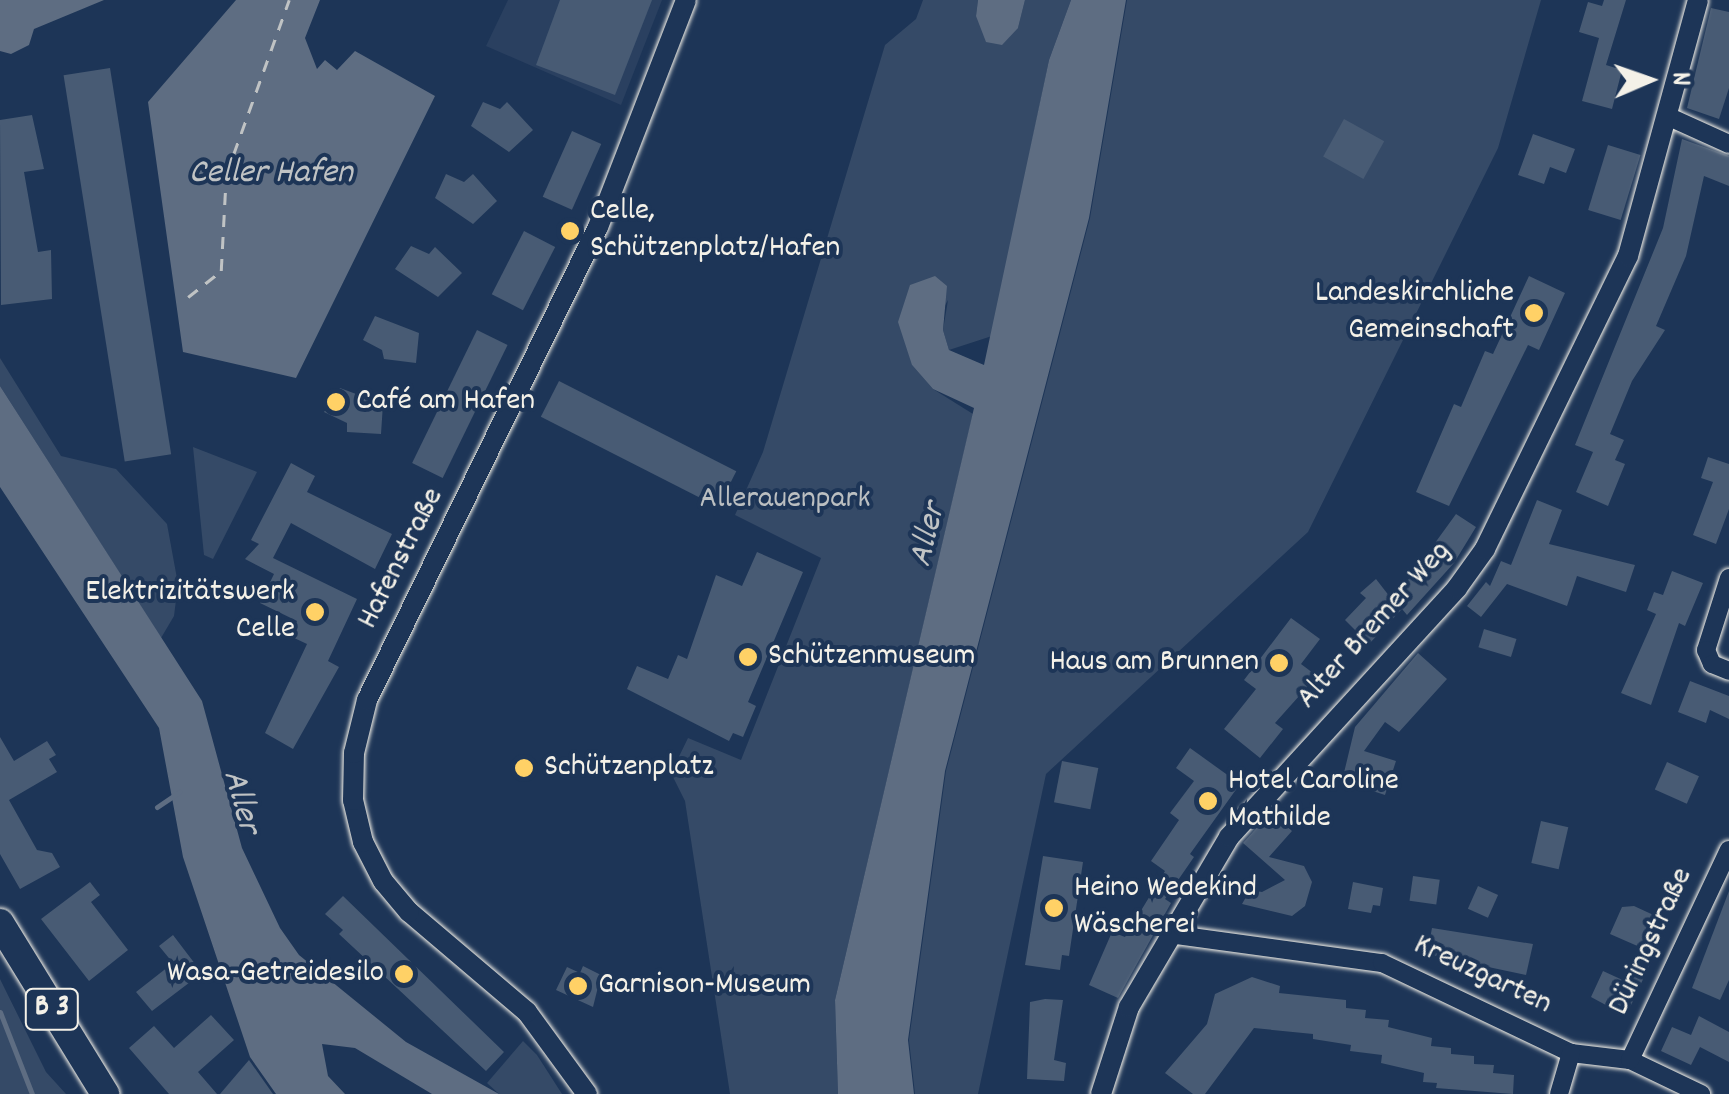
<!DOCTYPE html>
<meta charset="utf-8">
<style>
body{margin:0}
#map{position:relative;width:1729px;height:1094px;overflow:hidden;background:#1d3557;font-family:Dekko,sans-serif}
div>[style]{position:absolute}
.built>*{inset:0;background:#2a4060}
.green>*{inset:0;background:#354a67}
.water>*{inset:0;background:#5e6d82}
.stream>*{height:5px;margin:-2.5px;padding:0 2.5px;transform-origin:2.5px;border-radius:2.5px;background:#5e6d82}
.ferry>*{height:2.5px;margin-top:-1.25px;transform-origin:0;background:repeating-linear-gradient(90deg,#c0c3c4 0 12px,transparent 0 22px)}
.building>*{inset:0;background:#485b74;transform-origin:0 0}
.roads{filter:drop-shadow(0 0 2px #f4f1e8) drop-shadow(0 0 2px #f4f1e8)}
.minor>*{height:18px;margin:-9px;padding:0 9px;transform-origin:9px;border-radius:9px;background:#1d3557}
.tertiary>*{height:20px;margin:-10px;padding:0 10px;transform-origin:10px;border-radius:10px;background:#1d3557}
.primary>*{height:28px;margin:-14px;padding:0 14px;transform-origin:14px;border-radius:14px;background:#1d3557}
.dots>*{width:28px;height:28px;translate:-50% -50%;box-sizing:border-box;border:5px solid #1d3557;border-radius:50%}
span{translate:-50% -50%;white-space:nowrap;text-align:center;line-height:1.15;-webkit-text-stroke:8px #1d3557;paint-order:stroke}
.shield-label span{padding:2px 8px;background:#1d3557;border:2px solid;border-radius:8px;-webkit-text-stroke-width:0}
.shield-label{font-size:30px;color:#f4f1e8;font-weight:700}
.poi-label{font-size:32px;color:#f4f1e8}
.left{translate:0 -50%;text-align:left}
.right{translate:-100% -50%;text-align:right}
.park-label{font-size:32px;color:#bbbfc1}
.street-label{font-size:32px;color:#f4f1e8}
.water-label{font-size:35px;color:#c0c3c4;font-style:italic}
.north{position:absolute;left:1599px;top:30px;width:100px;height:100px;-webkit-text-stroke:8px #1d3557;paint-order:stroke;rotate:88deg;font-size:28px;font-weight:700;line-height:40px;text-align:center;color:#f4f1e8}
.north::after{content:'';display:block;margin:auto;width:35px;height:45px;background:#f4f1e8;clip-path:polygon(50% 0,100% 100%,50% 72%,0 100%)}
</style>
<div id="map">
<div class="built">
<i style="clip-path:polygon(508px 0,662px 0,621px 105px,486px 46px)"></i>
</div>
<div class="green">
<i style="clip-path:polygon(923px 0,978px 0,976px 16px,1018px 28px,1025px 0,1071px 0,1049px 60px,992px 336px,949px 350px,943px 330px,948px 300px,912px 365px,933px 389px,973px 414px,835px 1000px,838px 1094px,730px 1094px,685px 801px,671px 773px,688px 738px,741px 760px,821px 558px,735px 515px,763px 452px,885px 45px,916px 19px)"></i>
<i style="clip-path:polygon(1127px 0,1541px 0,1498px 148px,1308px 532px,1046px 774px,978px 1094px,915px 1094px,909px 1040px,946px 771px,1090px 218px)"></i>
<i style="clip-path:polygon(0 358px,61px 456px,116px 469px,167px 524px,178px 584px,174px 616px,161px 638px,0 386px)"></i>
<i style="clip-path:polygon(193px 447px,257px 472px,213px 559px,204px 555px)"></i>
<i style="clip-path:polygon(0 979px,46px 1072px,66px 1094px,0 1094px)"></i>
<i style="clip-path:polygon(523px 1041px,537px 1055px,562px 1094px,499px 1094px,487px 1083px)"></i>
</div>
<div class="water">
<i style="clip-path:polygon(0 0,104px 0,34px 29px,29px 45px,11px 54px,0 51px)"></i>
<i style="clip-path:polygon(236px 0,320px 0,305px 38px,317px 69px,325px 60px,337px 70px,355px 51px,435px 96px,296px 378px,183px 352px,148px 102px)"></i>
<i style="clip-path:polygon(978px 0,1025px 0,1018px 28px,1002px 45px,986px 42px,976px 16px)"></i>
<i style="clip-path:polygon(1071px 0,1126px 0,1089px 218px,945px 771px,908px 1040px,914px 1094px,838px 1094px,835px 1000px,974px 408px,933px 389px,912px 365px,898px 322px,910px 285px,935px 276px,947px 286px,943px 330px,949px 350px,984px 365px,1049px 60px)"></i>
<i style="clip-path:polygon(0 386px,202px 701px,242px 848px,280px 928px,299px 955px,406px 1042px,499px 1094px,432px 1094px,355px 1048px,322px 1044px,328px 1076px,345px 1094px,276px 1094px,250px 1057px,183px 857px,159px 728px,0 487px)"></i>
</div>
<div class="stream">
<i style="left:157px;top:807px;width:27px;rotate:-34deg"></i>
<i style="left:0;top:1012px;width:88px;rotate:68.7deg"></i>
</div>
<div class="ferry">
<i style="left:188px;top:297px;width:42px;rotate:-38.2deg"></i>
<i style="left:221px;top:271px;width:96px;rotate:-87deg"></i>
<i style="left:226px;top:175px;width:186px;rotate:-70.2deg"></i>
</div>
<div class="building">
<i style="clip-path:polygon(560px 0,652px 0,615px 95px,536px 65px)"></i>
<i style="clip-path:polygon(1604px 0,1626px 0,1606px 65px,1622px 70px,1612px 109px,1582px 101px,1599px 38px,1579px 32px,1588px 2px,1602px 6px)"></i>
<i style="clip-path:polygon(1711px 8px,1729px 12px,1729px 88px,1719px 119px,1687px 108px)"></i>
<i style="left:110px;top:68px;width:391px;height:47px;rotate:81deg"></i>
<i style="clip-path:polygon(483px 102px,500px 109px,507px 102px,533px 130px,509px 152px,471px 126px)"></i>
<i style="clip-path:polygon(32px 115px,44px 169px,24px 172px,38px 252px,51px 250px,52px 299px,1px 305px,0 120px)"></i>
<i style="left:1344px;top:119px;width:46px;height:43px;rotate:29deg"></i>
<i style="left:572px;top:131px;width:32px;height:72px;rotate:24deg"></i>
<i style="clip-path:polygon(1533px 134px,1575px 149px,1566px 173px,1550px 167px,1544px 184px,1518px 175px)"></i>
<i style="clip-path:polygon(1682px 139px,1729px 156px,1729px 186px,1704px 176px,1686px 256px,1656px 326px,1665px 330px,1632px 381px,1610px 434px,1624px 440px,1615px 460px,1625px 464px,1608px 506px,1576px 492px,1593px 452px,1575px 445px,1663px 228px)"></i>
<i style="left:1608px;top:145px;width:34px;height:68px;rotate:17deg"></i>
<i style="clip-path:polygon(446px 174px,464px 182px,473px 174px,497px 201px,473px 224px,435px 198px)"></i>
<i style="left:524px;top:231px;width:35px;height:71px;rotate:27deg"></i>
<i style="clip-path:polygon(411px 246px,429px 254px,435px 247px,462px 273px,438px 297px,395px 269px)"></i>
<i style="clip-path:polygon(1529px 276px,1565px 293px,1539px 350px,1528px 345px,1449px 506px,1416px 492px,1454px 404px,1461px 407px,1485px 351px,1493px 354px)"></i>
<i style="clip-path:polygon(375px 316px,419px 333px,416px 363px,384px 359px,382px 350px,363px 340px)"></i>
<i style="left:477px;top:330px;width:34px;height:148px;rotate:26deg"></i>
<i style="left:559px;top:381px;width:199px;height:40px;rotate:27deg"></i>
<i style="clip-path:polygon(340px 388px,383px 404px,381px 434px,347px 432px,347px 423px,324px 412px)"></i>
<i style="clip-path:polygon(1708px 457px,1729px 464px,1729px 509px,1716px 544px,1693px 535px,1713px 482px,1701px 478px)"></i>
<i style="clip-path:polygon(291px 463px,315px 476px,307px 492px,392px 534px,375px 569px,291px 523px,273px 558px,357px 599px,328px 661px,339px 667px,293px 749px,265px 733px,307px 644px,290px 636px,297px 621px,260px 603px,274px 574px,245px 559px,259px 544px,251px 540px)"></i>
<i style="clip-path:polygon(1537px 500px,1562px 510px,1549px 544px,1635px 565px,1626px 592px,1577px 576px,1567px 606px,1507px 584px,1481px 617px,1467px 606px,1486px 582px,1490px 586px,1501px 561px,1511px 565px)"></i>
<i style="clip-path:polygon(1456px 514px,1476px 527px,1454px 563px,1407px 615px,1402px 609px,1369px 644px,1345px 620px,1366px 598px,1360px 593px,1376px 579px,1390px 597px,1403px 587px)"></i>
<i style="clip-path:polygon(757px 552px,803px 572px,748px 702px,756px 706px,743px 737px,733px 733px,729px 741px,627px 689px,637px 666px,668px 679px,678px 655px,687px 659px,716px 575px,742px 586px)"></i>
<i style="clip-path:polygon(1672px 571px,1703px 583px,1685px 626px,1679px 623px,1651px 705px,1621px 693px,1656px 614px,1647px 610px,1654px 592px,1663px 595px)"></i>
<i style="clip-path:polygon(1291px 618px,1320px 639px,1301px 664px,1317px 676px,1275px 723px,1283px 729px,1260px 758px,1224px 729px,1256px 689px,1244px 680px)"></i>
<i style="left:1484px;top:629px;width:34px;height:19px;rotate:17deg"></i>
<i style="clip-path:polygon(1418px 653px,1447px 679px,1399px 732px,1385px 722px,1364px 751px,1396px 761px,1385px 795px,1342px 781px,1355px 727px)"></i>
<i style="clip-path:polygon(1690px 681px,1729px 696px,1729px 719px,1710px 710px,1706px 723px,1678px 712px)"></i>
<i style="clip-path:polygon(0 737px,14px 761px,47px 741px,56px 755px,49px 759px,57px 772px,9px 800px,37px 850px,52px 853px,60px 867px,20px 889px,0 854px)"></i>
<i style="clip-path:polygon(1190px 748px,1240px 784px,1190px 854px,1194px 857px,1165px 899px,1171px 903px,1118px 998px,1089px 985px,1112px 932px,1125px 937px,1165px 871px,1151px 861px,1179px 820px,1170px 813px,1194px 781px,1176px 768px)"></i>
<i style="left:1062px;top:761px;width:37px;height:42px;rotate:11deg"></i>
<i style="left:1667px;top:762px;width:35px;height:30px;rotate:24deg"></i>
<i style="clip-path:polygon(1271px 812px,1292px 831px,1269px 857px,1304px 866px,1312px 882px,1305px 906px,1292px 916px,1242px 904px,1250px 890px,1262px 892px,1285px 880px,1243px 843px)"></i>
<i style="left:1541px;top:821px;width:28px;height:43px;rotate:13deg"></i>
<i style="clip-path:polygon(1043px 856px,1083px 862px,1069px 956px,1062px 955px,1060px 970px,1025px 965px)"></i>
<i style="left:1413px;top:876px;width:27px;height:25px;rotate:8deg"></i>
<i style="clip-path:polygon(90px 882px,100px 895px,91px 902px,128px 950px,89px 981px,41px 919px)"></i>
<i style="clip-path:polygon(1353px 882px,1383px 888px,1380px 906px,1373px 905px,1371px 913px,1348px 909px)"></i>
<i style="left:1478px;top:886px;width:22px;height:25px;rotate:24deg"></i>
<i style="clip-path:polygon(1729px 891px,1729px 980px,1720px 1000px,1692px 988px)"></i>
<i style="clip-path:polygon(343px 896px,504px 1052px,486px 1071px,339px 934px,343px 930px,325px 914px)"></i>
<i style="clip-path:polygon(1634px 906px,1660px 918px,1649px 943px,1658px 947px,1626px 1016px,1591px 997px,1603px 971px,1627px 982px,1642px 948px,1610px 934px,1622px 907px)"></i>
<i style="clip-path:polygon(1432px 928px,1533px 944px,1526px 975px,1427px 954px)"></i>
<i style="clip-path:polygon(173px 935px,202px 973px,152px 1011px,136px 992px,173px 963px,159px 946px)"></i>
<i style="clip-path:polygon(583px 966px,601px 975px,593px 1007px,556px 990px,567px 967px,580px 973px)"></i>
<i style="clip-path:polygon(1252px 977px,1280px 986px,1279px 993px,1346px 1000px,1346px 1008px,1366px 1010px,1365px 1018px,1389px 1020px,1388px 1027px,1432px 1038px,1431px 1046px,1451px 1048px,1451px 1054px,1474px 1056px,1474px 1064px,1494px 1065px,1493px 1073px,1514px 1075px,1513px 1094px,1436px 1088px,1437px 1083px,1423px 1082px,1424px 1073px,1381px 1063px,1382px 1055px,1350px 1051px,1351px 1045px,1313px 1039px,1313px 1034px,1254px 1028px,1205px 1094px,1193px 1094px,1165px 1073px,1207px 1024px,1215px 994px)"></i>
<i style="clip-path:polygon(1045px 999px,1063px 1000px,1054px 1060px,1066px 1063px,1064px 1081px,1027px 1079px,1030px 1002px)"></i>
<i style="clip-path:polygon(211px 1015px,234px 1040px,198px 1072px,217px 1094px,169px 1094px,129px 1048px,154px 1026px,174px 1048px)"></i>
<i style="clip-path:polygon(1699px 1016px,1729px 1032px,1729px 1062px,1700px 1047px,1691px 1065px,1661px 1051px,1672px 1027px,1691px 1035px)"></i>
<i style="clip-path:polygon(249px 1060px,273px 1094px,220px 1094px)"></i>
</div>
<div class="roads">
<div class="minor">
<i style="left:1667px;top:116px;width:68px;rotate:24.3deg"></i>
<i style="left:1729px;top:578px;width:76px;rotate:107.7deg"></i>
<i style="left:1706px;top:650px;width:15px;rotate:67deg"></i>
<i style="left:1712px;top:664px;width:18px;rotate:22deg"></i>
<i style="left:1169px;top:934px;width:215px;rotate:7.8deg"></i>
<i style="left:1382px;top:963px;width:209px;rotate:25.5deg"></i>
<i style="left:1571px;top:1053px;width:59px;rotate:6.8deg"></i>
<i style="left:1630px;top:1060px;width:79px;rotate:25.6deg"></i>
<i style="left:1630px;top:1060px;width:232px;rotate:-64.8deg"></i>
<i style="left:1559px;top:1094px;width:43px;rotate:-73.7deg"></i>
</div>
<div class="tertiary">
<i style="left:587px;top:1094px;width:102px;rotate:-126.2deg"></i>
<i style="left:527px;top:1012px;width:155px;rotate:-139.7deg"></i>
<i style="left:409px;top:912px;width:40px;rotate:-130deg"></i>
<i style="left:383px;top:881px;width:44px;rotate:-117.1deg"></i>
<i style="left:363px;top:842px;width:43px;rotate:-103.4deg"></i>
<i style="left:353px;top:800px;width:47px;rotate:-88.8deg"></i>
<i style="left:354px;top:753px;width:55px;rotate:-76.2deg"></i>
<i style="left:367px;top:700px;width:526px;rotate:-63.97deg"></i>
<i style="left:598px;top:227px;width:243px;rotate:-68.8deg"></i>
<i style="left:1101px;top:1094px;width:91px;rotate:-72.2deg"></i>
<i style="left:1129px;top:1007px;width:197px;rotate:-59.5deg"></i>
<i style="left:1229px;top:837px;width:338px;rotate:-47.5deg"></i>
<i style="left:1457px;top:588px;width:48px;rotate:-54.3deg"></i>
<i style="left:1485px;top:549px;width:326px;rotate:-64deg"></i>
<i style="left:1628px;top:256px;width:265px;rotate:-74.7deg"></i>
</div>
<div class="primary">
<i style="left:0;top:923px;width:201px;rotate:58.4deg"></i>
</div>
</div>
<div class="dots">
<i style="left:570px;top:231px;background:#ffd166"></i>
<i style="left:1534px;top:313px;background:#ffd166"></i>
<i style="left:336px;top:402px;background:#ffd166"></i>
<i style="left:315px;top:612px;background:#ffd166"></i>
<i style="left:748px;top:657px;background:#ffd166"></i>
<i style="left:1279px;top:663px;background:#ffd166"></i>
<i style="left:524px;top:768px;background:#ffd166"></i>
<i style="left:1208px;top:801px;background:#ffd166"></i>
<i style="left:1054px;top:908px;background:#ffd166"></i>
<i style="left:404px;top:974px;background:#ffd166"></i>
<i style="left:578px;top:986px;background:#ffd166"></i>
</div>
<div class="shield-label">
<span style="left:52px;top:1009px">B 3</span>
</div>
<div class="poi-label">
<span class="left" style="left:590px;top:231px">Celle,<br>Schützenplatz/Hafen</span>
<span class="right" style="left:1514px;top:313px">Landeskirchliche<br>Gemeinschaft</span>
<span class="left" style="left:356px;top:402px">Café am Hafen</span>
<span class="right" style="left:295px;top:612px">Elektrizitätswerk<br>Celle</span>
<span class="left" style="left:768px;top:657px">Schützenmuseum</span>
<span class="right" style="left:1259px;top:663px">Haus am Brunnen</span>
<span class="left" style="left:544px;top:768px">Schützenplatz</span>
<span class="left" style="left:1228px;top:801px">Hotel Caroline<br>Mathilde</span>
<span class="left" style="left:1074px;top:908px">Heino Wedekind<br>Wäscherei</span>
<span class="right" style="left:384px;top:974px">Wasa-Getreidesilo</span>
<span class="left" style="left:598px;top:986px">Garnison-Museum</span>
</div>
<div class="park-label">
<span style="left:785px;top:500px">Allerauenpark</span>
</div>
<div class="street-label">
<span style="left:402px;top:559px;rotate:-63deg">Hafenstraße</span>
<span style="left:1375px;top:626px;rotate:-48deg">Alter Bremer Weg</span>
<span style="left:1652px;top:942px;rotate:-65deg">Düringstraße</span>
<span style="left:1482px;top:976px;rotate:25deg">Kreuzgarten</span>
</div>
<div class="water-label">
<span style="left:271px;top:174px">Celler Hafen</span>
<span style="left:929px;top:535px;rotate:-76deg">Aller</span>
<span style="left:240px;top:802px;rotate:75deg">Aller</span>
</div>
<div class="north">N</div>
</div>
